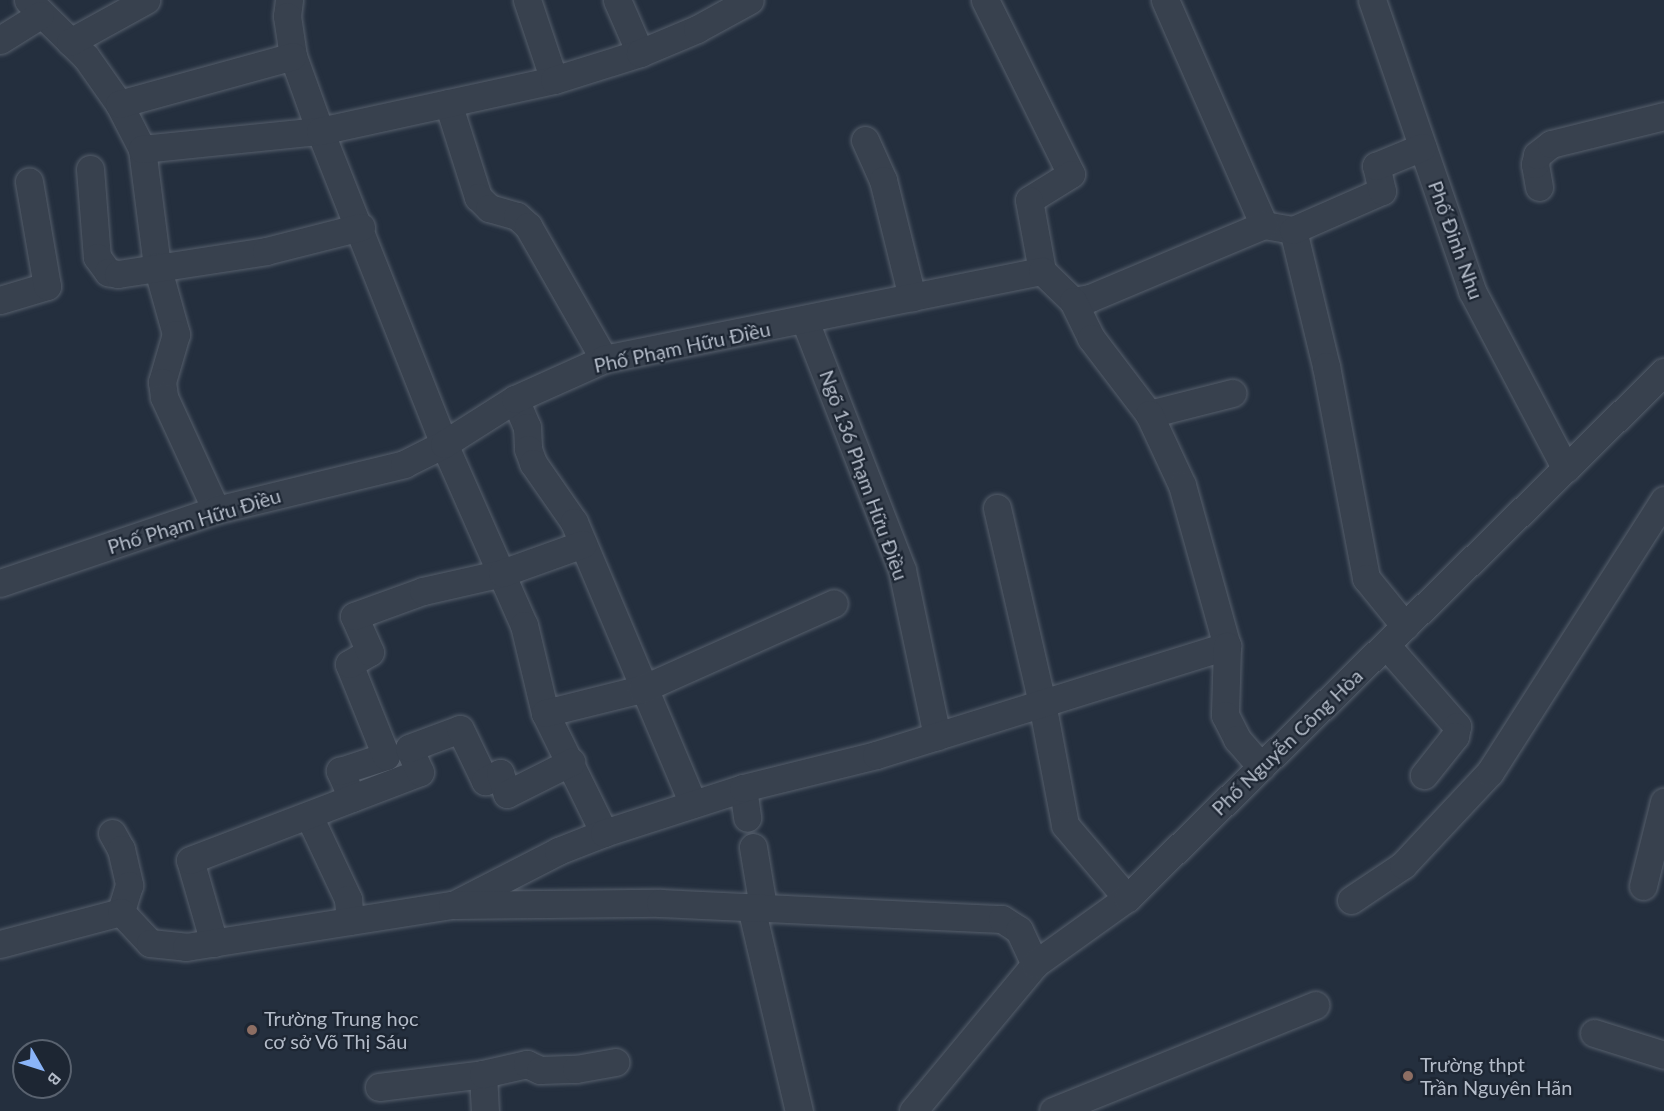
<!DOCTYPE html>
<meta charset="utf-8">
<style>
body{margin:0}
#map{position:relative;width:1664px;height:1111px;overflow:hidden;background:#242f3e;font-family:Lato,sans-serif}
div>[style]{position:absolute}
.roads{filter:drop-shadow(0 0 2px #565f6c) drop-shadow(0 0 2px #565f6c)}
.minor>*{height:27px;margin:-13.5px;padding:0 13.5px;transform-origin:13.5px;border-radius:13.5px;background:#38414e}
.dots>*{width:16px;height:16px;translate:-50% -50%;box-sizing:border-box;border:3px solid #1d2633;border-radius:50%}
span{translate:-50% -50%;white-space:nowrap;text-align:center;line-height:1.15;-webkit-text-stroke:4.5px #1d2633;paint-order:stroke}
.street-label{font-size:20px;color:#b4bcc9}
.poi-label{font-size:20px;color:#b4bcc9}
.left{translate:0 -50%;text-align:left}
.north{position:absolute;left:12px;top:1039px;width:60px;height:60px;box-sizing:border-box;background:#1d2633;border:2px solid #59626f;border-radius:50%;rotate:129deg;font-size:16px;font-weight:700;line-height:24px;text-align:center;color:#b4bcc9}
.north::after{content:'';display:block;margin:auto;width:21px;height:27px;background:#8ab4f8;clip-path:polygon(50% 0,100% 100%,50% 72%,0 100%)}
</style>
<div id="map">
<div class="roads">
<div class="minor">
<i style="left:28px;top:0;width:81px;rotate:44.5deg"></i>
<i style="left:86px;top:57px;width:57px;rotate:54.9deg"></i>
<i style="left:119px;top:104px;width:51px;rotate:62.9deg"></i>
<i style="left:142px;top:149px;width:118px;rotate:82.7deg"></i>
<i style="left:157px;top:266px;width:71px;rotate:74.4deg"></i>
<i style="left:176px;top:334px;width:50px;rotate:106.3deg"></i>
<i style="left:162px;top:382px;width:15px;rotate:82deg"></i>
<i style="left:164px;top:397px;width:124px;rotate:65.3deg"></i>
<i style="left:289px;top:0;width:16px;rotate:97deg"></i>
<i style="left:287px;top:16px;width:40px;rotate:81.5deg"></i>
<i style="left:293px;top:56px;width:80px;rotate:70.2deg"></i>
<i style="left:320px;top:131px;width:337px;rotate:68.4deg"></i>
<i style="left:444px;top:444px;width:198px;rotate:66.2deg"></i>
<i style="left:524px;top:625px;width:90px;rotate:76.6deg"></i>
<i style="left:545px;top:713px;width:134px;rotate:63.8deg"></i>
<i style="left:527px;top:0;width:84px;rotate:71.4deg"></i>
<i style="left:617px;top:0;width:58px;rotate:66.5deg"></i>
<i style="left:985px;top:0;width:194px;rotate:63.7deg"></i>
<i style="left:1071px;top:174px;width:49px;rotate:148.2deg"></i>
<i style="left:1029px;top:200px;width:72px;rotate:79.6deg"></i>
<i style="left:1165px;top:0;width:246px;rotate:66.3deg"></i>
<i style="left:1264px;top:225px;width:29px;rotate:10deg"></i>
<i style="left:1293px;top:230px;width:140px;rotate:76.4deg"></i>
<i style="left:1326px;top:366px;width:216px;rotate:79.3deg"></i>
<i style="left:1366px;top:578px;width:62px;rotate:50.9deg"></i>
<i style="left:1372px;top:0;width:308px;rotate:71deg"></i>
<i style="left:1472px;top:291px;width:201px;rotate:62.2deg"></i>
<i style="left:0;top:40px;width:47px;rotate:-32deg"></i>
<i style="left:70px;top:42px;width:87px;rotate:-28.9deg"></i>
<i style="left:448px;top:103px;width:99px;rotate:72.3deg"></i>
<i style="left:478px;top:197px;width:16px;rotate:45deg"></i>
<i style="left:489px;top:208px;width:29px;rotate:16deg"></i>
<i style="left:517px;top:216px;width:15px;rotate:42deg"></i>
<i style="left:528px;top:226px;width:153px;rotate:60.3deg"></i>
<i style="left:119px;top:104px;width:180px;rotate:-15.4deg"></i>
<i style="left:865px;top:140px;width:44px;rotate:65.8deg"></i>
<i style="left:883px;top:180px;width:121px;rotate:76.1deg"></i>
<i style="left:142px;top:149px;width:179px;rotate:-5.8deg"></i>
<i style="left:320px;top:131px;width:239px;rotate:-12.3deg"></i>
<i style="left:554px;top:80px;width:90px;rotate:-17.4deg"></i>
<i style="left:640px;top:53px;width:62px;rotate:-22.8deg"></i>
<i style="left:697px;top:29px;width:60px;rotate:-28.7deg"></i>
<i style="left:90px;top:169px;width:88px;rotate:85.5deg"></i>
<i style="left:97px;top:257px;width:19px;rotate:54deg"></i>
<i style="left:108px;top:272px;width:10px;rotate:11deg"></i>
<i style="left:118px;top:274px;width:150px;rotate:-8.8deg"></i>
<i style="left:266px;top:251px;width:98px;rotate:-14.2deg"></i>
<i style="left:1539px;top:187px;width:23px;rotate:-100deg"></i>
<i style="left:1535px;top:164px;width:9px;rotate:-77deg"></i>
<i style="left:1537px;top:155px;width:18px;rotate:-38deg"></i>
<i style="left:1551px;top:144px;width:116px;rotate:-13.9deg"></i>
<i style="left:1293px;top:230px;width:97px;rotate:-23.7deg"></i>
<i style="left:1382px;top:191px;width:26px;rotate:-103deg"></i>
<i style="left:1376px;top:166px;width:50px;rotate:-22.4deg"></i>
<i style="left:0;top:300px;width:49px;rotate:-16.6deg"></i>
<i style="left:47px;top:286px;width:106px;rotate:-99.8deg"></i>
<i style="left:1073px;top:301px;width:17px;rotate:-10deg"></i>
<i style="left:1090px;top:298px;width:189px;rotate:-22.8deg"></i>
<i style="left:805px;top:321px;width:267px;rotate:68.7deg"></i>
<i style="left:902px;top:570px;width:170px;rotate:78.1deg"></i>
<i style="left:515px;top:399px;width:30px;rotate:67deg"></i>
<i style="left:527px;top:427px;width:22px;rotate:87deg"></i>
<i style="left:528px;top:449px;width:15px;rotate:70deg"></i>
<i style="left:533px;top:463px;width:72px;rotate:55.2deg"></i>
<i style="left:574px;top:522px;width:306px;rotate:67.1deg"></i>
<i style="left:1149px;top:414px;width:86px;rotate:-14.2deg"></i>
<i style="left:997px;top:508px;width:200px;rotate:77deg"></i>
<i style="left:1042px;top:703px;width:124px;rotate:79.3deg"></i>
<i style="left:1065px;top:825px;width:96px;rotate:49.7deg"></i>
<i style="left:0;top:583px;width:228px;rotate:-18.7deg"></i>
<i style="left:216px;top:510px;width:194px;rotate:-13.7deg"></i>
<i style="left:404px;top:464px;width:45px;rotate:-26.6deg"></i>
<i style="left:444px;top:444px;width:84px;rotate:-32.4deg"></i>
<i style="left:515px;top:399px;width:98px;rotate:-24.2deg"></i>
<i style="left:604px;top:359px;width:447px;rotate:-11.4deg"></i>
<i style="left:1042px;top:271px;width:43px;rotate:44.1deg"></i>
<i style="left:1073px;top:301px;width:41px;rotate:64.1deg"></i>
<i style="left:1091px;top:338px;width:96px;rotate:52.7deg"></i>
<i style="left:1149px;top:414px;width:78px;rotate:65.1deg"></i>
<i style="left:1182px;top:485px;width:167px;rotate:74.4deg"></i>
<i style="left:1386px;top:645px;width:108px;rotate:48.8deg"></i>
<i style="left:1457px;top:726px;width:10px;rotate:101deg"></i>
<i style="left:1455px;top:736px;width:50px;rotate:128.5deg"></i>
<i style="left:545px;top:713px;width:100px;rotate:-13.9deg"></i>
<i style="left:642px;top:689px;width:210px;rotate:-24.1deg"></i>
<i style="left:743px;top:788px;width:30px;rotate:82deg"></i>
<i style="left:352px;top:798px;width:30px;rotate:-114deg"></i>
<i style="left:340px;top:771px;width:48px;rotate:-18.1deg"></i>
<i style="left:386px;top:756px;width:99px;rotate:-111.9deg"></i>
<i style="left:349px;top:664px;width:24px;rotate:-30deg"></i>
<i style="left:370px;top:652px;width:39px;rotate:-114deg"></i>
<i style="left:354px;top:616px;width:73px;rotate:-19.9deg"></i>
<i style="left:423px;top:591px;width:81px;rotate:-12.8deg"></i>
<i style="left:502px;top:573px;width:86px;rotate:-19.7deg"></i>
<i style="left:309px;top:816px;width:92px;rotate:64.8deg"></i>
<i style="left:348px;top:899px;width:22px;rotate:85deg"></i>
<i style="left:112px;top:833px;width:18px;rotate:61deg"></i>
<i style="left:121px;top:849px;width:37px;rotate:77deg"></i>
<i style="left:129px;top:885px;width:28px;rotate:107deg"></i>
<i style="left:753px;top:847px;width:61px;rotate:80.5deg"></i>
<i style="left:1643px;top:886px;width:87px;rotate:-76deg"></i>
<i style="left:1351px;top:900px;width:63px;rotate:-33.9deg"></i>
<i style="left:1403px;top:865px;width:127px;rotate:-46.9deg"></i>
<i style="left:1490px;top:772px;width:323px;rotate:-57.4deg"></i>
<i style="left:457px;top:903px;width:114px;rotate:-27.2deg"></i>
<i style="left:558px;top:851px;width:49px;rotate:-21.4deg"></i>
<i style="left:604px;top:833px;width:146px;rotate:-17.9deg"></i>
<i style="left:743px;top:788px;width:137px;rotate:-13.9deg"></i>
<i style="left:876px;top:755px;width:368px;rotate:-17.3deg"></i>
<i style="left:1227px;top:646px;width:69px;rotate:91.7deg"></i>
<i style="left:1225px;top:715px;width:27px;rotate:63deg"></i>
<i style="left:1237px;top:739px;width:37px;rotate:49deg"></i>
<i style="left:751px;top:907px;width:210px;rotate:76.8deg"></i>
<i style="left:214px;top:943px;width:86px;rotate:-106.1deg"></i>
<i style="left:190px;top:860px;width:246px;rotate:-20.9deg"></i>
<i style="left:420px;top:772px;width:26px;rotate:-115deg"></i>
<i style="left:409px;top:748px;width:54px;rotate:-20.4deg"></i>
<i style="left:460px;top:729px;width:58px;rotate:64.3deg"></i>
<i style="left:485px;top:781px;width:17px;rotate:-28deg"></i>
<i style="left:500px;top:773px;width:22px;rotate:72deg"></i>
<i style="left:507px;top:794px;width:72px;rotate:-26.6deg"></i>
<i style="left:0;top:944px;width:125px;rotate:-14.8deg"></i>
<i style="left:121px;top:912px;width:42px;rotate:46.9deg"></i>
<i style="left:150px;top:943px;width:36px;rotate:6deg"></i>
<i style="left:186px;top:947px;width:269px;rotate:-9deg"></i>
<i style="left:452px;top:905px;width:208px;rotate:-0.6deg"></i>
<i style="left:660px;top:903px;width:342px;rotate:2.7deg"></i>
<i style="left:1002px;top:919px;width:20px;rotate:33deg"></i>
<i style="left:1019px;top:930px;width:38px;rotate:65deg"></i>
<i style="left:1594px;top:1033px;width:73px;rotate:17.4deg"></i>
<i style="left:483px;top:1074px;width:37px;rotate:87deg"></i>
<i style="left:379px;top:1087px;width:105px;rotate:-7.1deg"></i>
<i style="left:483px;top:1074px;width:45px;rotate:-12.8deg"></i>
<i style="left:527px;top:1064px;width:14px;rotate:25deg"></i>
<i style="left:540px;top:1070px;width:36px;rotate:-2deg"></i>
<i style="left:576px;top:1069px;width:40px;rotate:-10deg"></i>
<i style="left:913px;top:1111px;width:191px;rotate:-50.3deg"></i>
<i style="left:1035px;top:964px;width:113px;rotate:-35.7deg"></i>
<i style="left:1127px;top:898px;width:752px;rotate:-44.41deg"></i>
<i style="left:1053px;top:1111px;width:283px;rotate:-22deg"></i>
</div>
</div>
<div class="dots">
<i style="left:252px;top:1030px;background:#8d6e63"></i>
<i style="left:1408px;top:1076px;background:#8d6e63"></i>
</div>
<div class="street-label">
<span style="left:1456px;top:240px;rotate:70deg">Phố Đinh Nhu</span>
<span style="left:682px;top:347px;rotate:-12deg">Phố Phạm Hữu Điều</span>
<span style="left:864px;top:475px;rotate:70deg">Ngõ 136 Phạm Hữu Điều</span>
<span style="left:194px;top:521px;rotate:-17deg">Phố Phạm Hữu Điều</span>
<span style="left:1287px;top:742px;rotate:-44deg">Phố Nguyễn Công Hòa</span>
</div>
<div class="poi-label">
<span class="left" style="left:264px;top:1030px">Trường Trung học<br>cơ sở Võ Thị Sáu</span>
<span class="left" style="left:1420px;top:1076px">Trường thpt<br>Trần Nguyên Hãn</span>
</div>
<div class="north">B</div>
</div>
